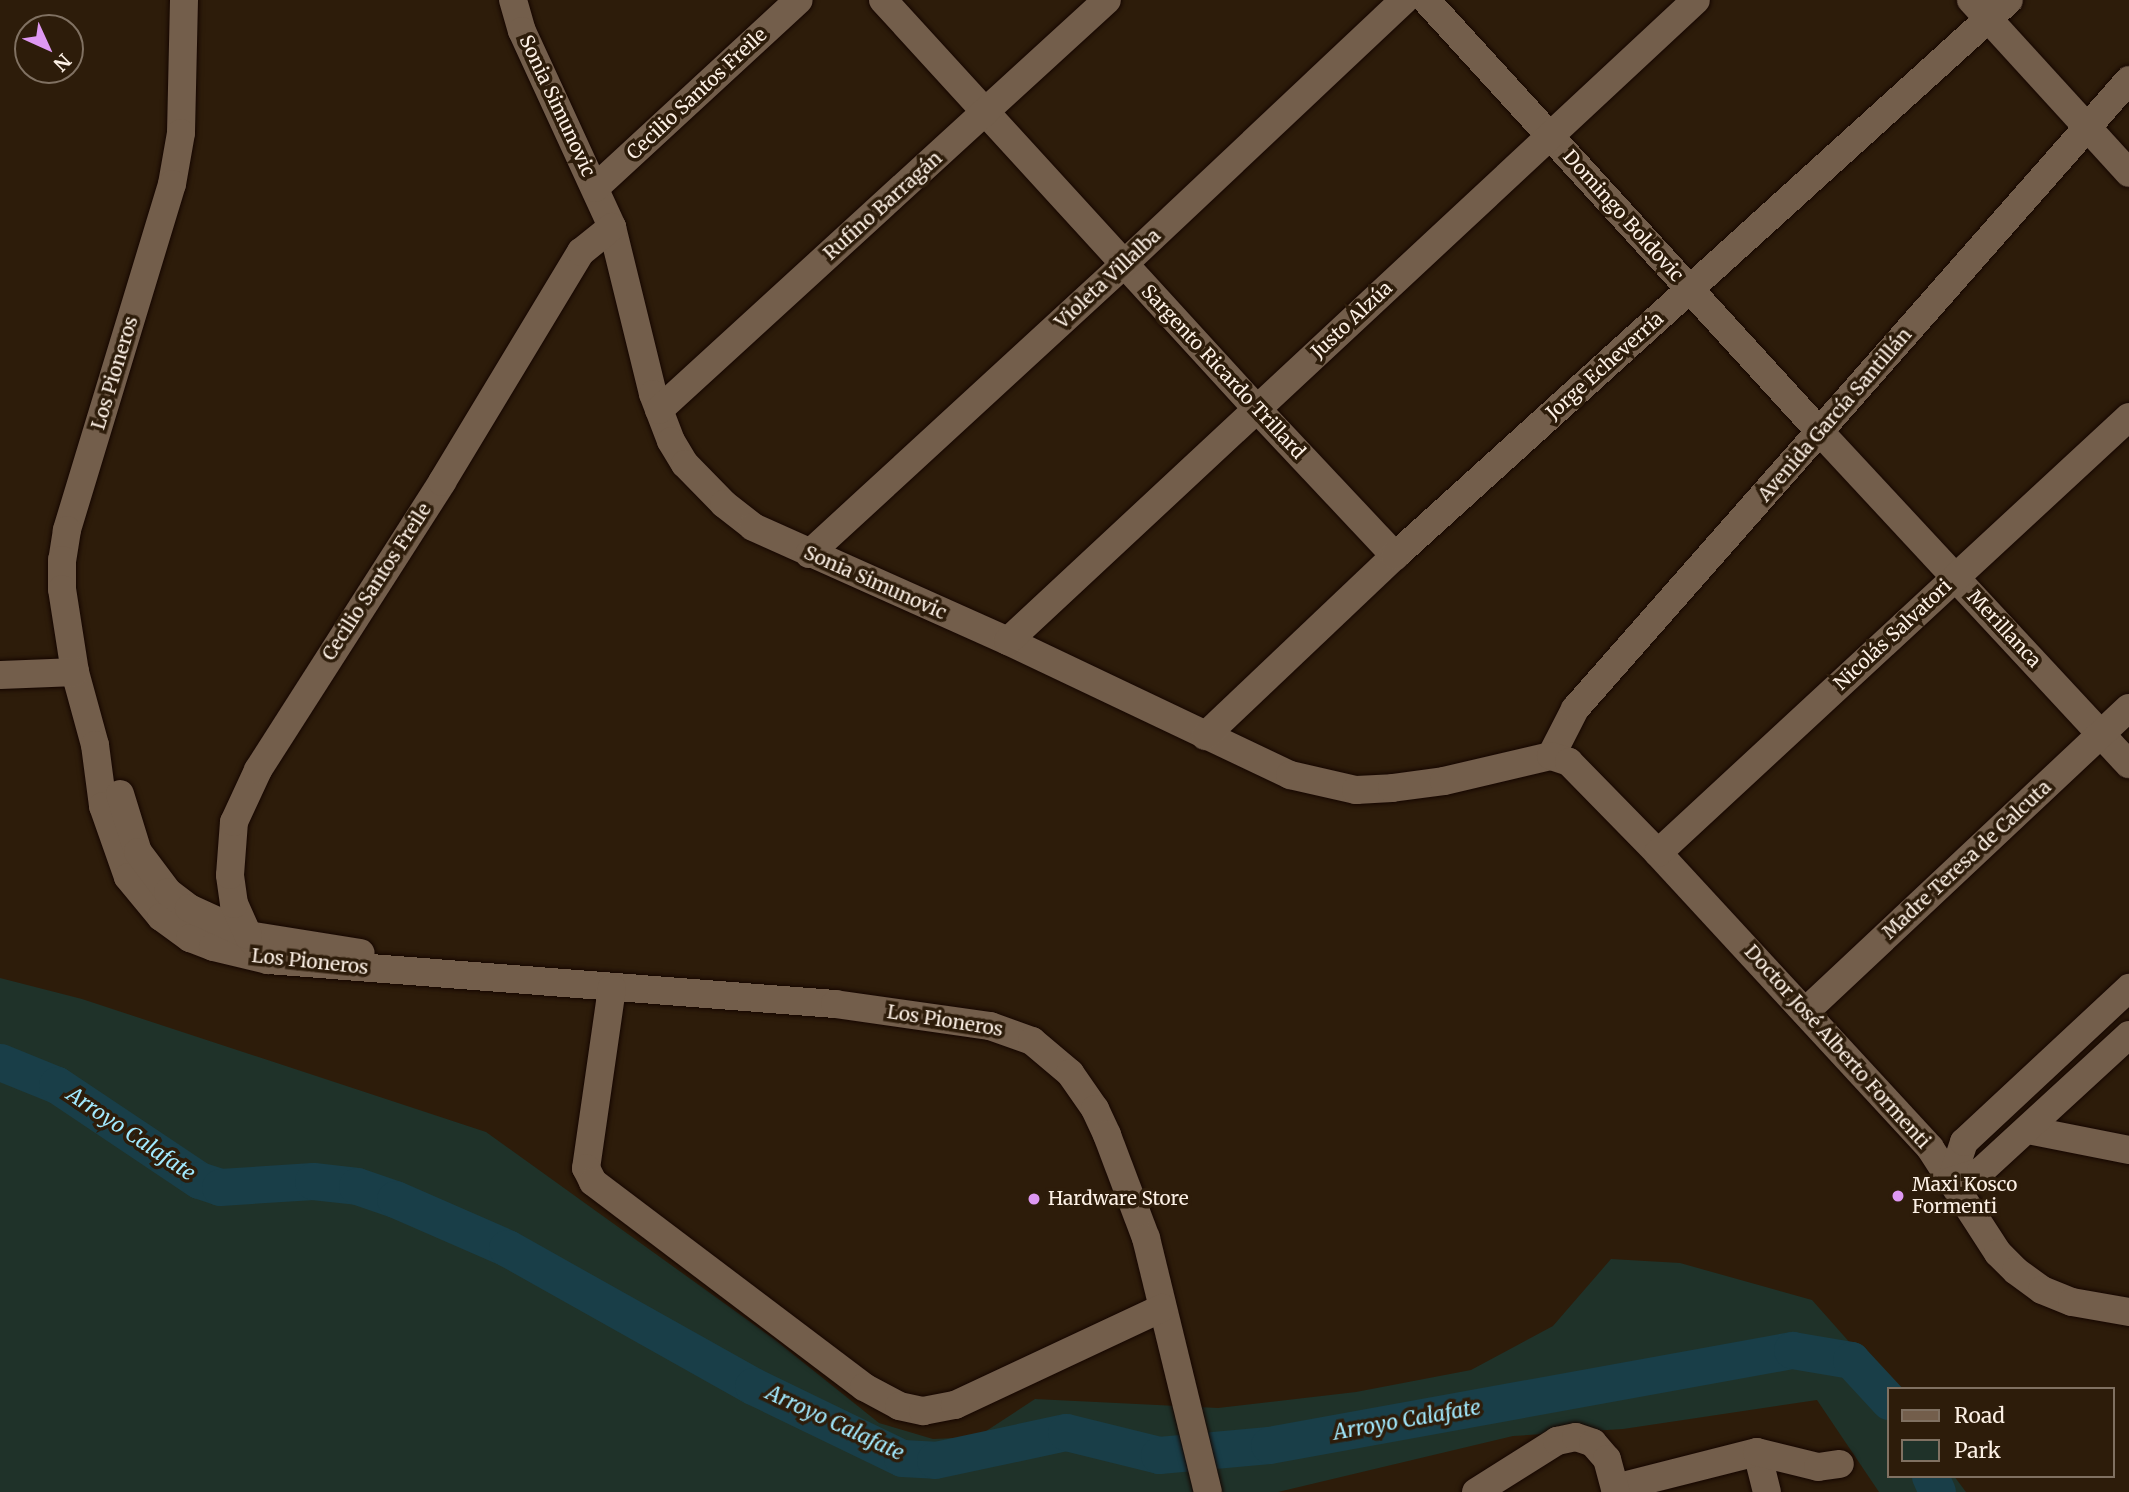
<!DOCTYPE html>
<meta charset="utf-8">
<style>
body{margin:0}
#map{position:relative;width:2129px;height:1492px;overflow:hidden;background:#2d1c0a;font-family:Merriweather,serif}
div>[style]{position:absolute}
.green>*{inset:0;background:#1f3229}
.river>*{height:37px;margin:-18.5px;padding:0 18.5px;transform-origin:18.5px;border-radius:18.5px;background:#193e48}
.roads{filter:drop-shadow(0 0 2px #150600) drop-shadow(0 0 2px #150600)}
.minor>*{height:28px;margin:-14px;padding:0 14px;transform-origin:14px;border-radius:14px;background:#735e4b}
.dots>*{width:19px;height:19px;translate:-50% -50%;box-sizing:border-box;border:4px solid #2d1c0a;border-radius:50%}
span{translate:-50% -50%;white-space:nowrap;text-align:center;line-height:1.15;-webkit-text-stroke:7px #2d1c0a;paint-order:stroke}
.street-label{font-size:19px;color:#fcf0e5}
.poi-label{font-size:19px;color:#fcf0e5}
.left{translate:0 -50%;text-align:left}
.water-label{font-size:21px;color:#a2e9fe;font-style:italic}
.legend{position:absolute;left:1887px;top:1387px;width:228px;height:91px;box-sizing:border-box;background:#2d1c0a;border:2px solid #807162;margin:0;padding:9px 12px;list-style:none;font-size:21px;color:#fcf0e5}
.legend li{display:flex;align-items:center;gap:14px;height:35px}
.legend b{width:35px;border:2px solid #807162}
.north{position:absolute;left:14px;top:14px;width:70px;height:70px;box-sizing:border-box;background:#2d1c0a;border:2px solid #807162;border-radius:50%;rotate:135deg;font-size:19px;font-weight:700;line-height:28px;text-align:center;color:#fcf0e5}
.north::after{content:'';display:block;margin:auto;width:24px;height:32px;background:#de98f2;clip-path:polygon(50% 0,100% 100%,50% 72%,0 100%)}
</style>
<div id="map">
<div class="green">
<i style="clip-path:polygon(0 978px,82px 999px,486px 1132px,774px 1339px,879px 1423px,933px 1439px,977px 1437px,1035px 1399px,1218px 1408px,1356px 1392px,1471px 1370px,1553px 1326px,1611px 1259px,1680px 1263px,1812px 1300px,1891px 1389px,1889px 1476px,1954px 1476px,1966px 1492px,1879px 1492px,1817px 1400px,1623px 1429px,1513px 1436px,1278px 1492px,0 1492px)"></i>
</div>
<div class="river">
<i style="left:0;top:1062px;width:61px;rotate:22deg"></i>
<i style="left:57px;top:1085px;width:171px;rotate:33.8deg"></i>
<i style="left:199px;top:1180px;width:22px;rotate:18deg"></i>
<i style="left:220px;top:1187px;width:93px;rotate:-3.7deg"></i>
<i style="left:313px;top:1181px;width:44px;rotate:6.5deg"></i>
<i style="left:357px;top:1186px;width:40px;rotate:18.9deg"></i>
<i style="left:395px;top:1199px;width:122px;rotate:23.6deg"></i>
<i style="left:507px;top:1248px;width:282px;rotate:29.3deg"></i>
<i style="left:753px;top:1386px;width:165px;rotate:25.8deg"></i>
<i style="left:902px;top:1458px;width:33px;rotate:3deg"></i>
<i style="left:935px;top:1460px;width:134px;rotate:-12.1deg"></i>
<i style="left:1066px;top:1432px;width:96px;rotate:13.9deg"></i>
<i style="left:1159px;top:1455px;width:110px;rotate:-5.2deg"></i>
<i style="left:1269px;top:1445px;width:532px;rotate:-10.3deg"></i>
<i style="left:1792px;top:1350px;width:60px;rotate:9.6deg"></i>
<i style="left:1851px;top:1360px;width:56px;rotate:47.2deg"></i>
<i style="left:1930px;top:1476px;width:17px;rotate:66deg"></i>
</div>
<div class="roads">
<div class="minor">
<i style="left:184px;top:0;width:133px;rotate:91.3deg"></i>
<i style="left:181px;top:133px;width:52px;rotate:100deg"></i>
<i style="left:172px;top:184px;width:362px;rotate:106.9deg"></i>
<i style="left:67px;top:530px;width:30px;rotate:99deg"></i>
<i style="left:62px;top:560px;width:29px;rotate:90deg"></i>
<i style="left:62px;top:589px;width:84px;rotate:81.1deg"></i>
<i style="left:75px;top:672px;width:76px;rotate:74.7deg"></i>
<i style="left:95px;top:745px;width:62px;rotate:82.5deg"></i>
<i style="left:103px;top:806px;width:75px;rotate:70.6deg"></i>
<i style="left:128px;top:877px;width:52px;rotate:50.5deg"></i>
<i style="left:161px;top:917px;width:36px;rotate:36deg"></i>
<i style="left:190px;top:938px;width:25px;rotate:21deg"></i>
<i style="left:213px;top:947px;width:57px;rotate:13.3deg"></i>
<i style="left:268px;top:960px;width:569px;rotate:4.44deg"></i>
<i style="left:835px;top:1004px;width:157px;rotate:8.1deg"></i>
<i style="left:990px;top:1026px;width:45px;rotate:19.7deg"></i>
<i style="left:1032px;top:1041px;width:50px;rotate:40.1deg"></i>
<i style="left:1070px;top:1073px;width:44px;rotate:55.2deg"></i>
<i style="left:1095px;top:1109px;width:29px;rotate:65deg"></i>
<i style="left:1107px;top:1135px;width:110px;rotate:69.3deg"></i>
<i style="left:1146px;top:1238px;width:261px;rotate:76.3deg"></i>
<i style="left:513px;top:0;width:32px;rotate:74deg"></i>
<i style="left:522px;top:31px;width:216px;rotate:65.3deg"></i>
<i style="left:612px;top:227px;width:172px;rotate:76.2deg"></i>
<i style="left:653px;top:394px;width:50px;rotate:69deg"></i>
<i style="left:671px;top:441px;width:27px;rotate:59deg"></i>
<i style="left:685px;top:464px;width:56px;rotate:45.7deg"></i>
<i style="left:724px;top:504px;width:37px;rotate:38deg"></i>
<i style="left:753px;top:527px;width:279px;rotate:24.1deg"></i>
<i style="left:1008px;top:641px;width:312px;rotate:25.4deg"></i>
<i style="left:1290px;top:775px;width:68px;rotate:12.8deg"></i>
<i style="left:1356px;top:790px;width:36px;rotate:-3deg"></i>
<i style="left:1392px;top:788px;width:52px;rotate:-7.7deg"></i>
<i style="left:1444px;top:781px;width:110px;rotate:-13.2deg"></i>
<i style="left:883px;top:0;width:554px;rotate:47.56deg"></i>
<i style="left:1257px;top:409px;width:202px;rotate:46.8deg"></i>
<i style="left:1426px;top:0;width:586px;rotate:47.63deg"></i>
<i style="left:1821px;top:433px;width:452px;rotate:47.1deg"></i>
<i style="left:1971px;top:0;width:234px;rotate:47.6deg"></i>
<i style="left:595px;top:188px;width:277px;rotate:-42.7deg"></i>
<i style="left:659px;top:410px;width:607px;rotate:-42.46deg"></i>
<i style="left:809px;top:554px;width:428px;rotate:-42.6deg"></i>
<i style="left:1124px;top:264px;width:385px;rotate:-43.3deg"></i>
<i style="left:1008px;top:641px;width:940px;rotate:-42.97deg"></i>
<i style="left:0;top:675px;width:75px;rotate:-2.3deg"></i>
<i style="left:1205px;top:736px;width:262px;rotate:-43.5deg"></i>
<i style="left:1395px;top:556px;width:828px;rotate:-42.16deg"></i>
<i style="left:1551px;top:756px;width:53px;rotate:-62.9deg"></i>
<i style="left:1575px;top:709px;width:838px;rotate:-48.63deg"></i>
<i style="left:1551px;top:756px;width:19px;rotate:18deg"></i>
<i style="left:1569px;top:762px;width:127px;rotate:45.6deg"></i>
<i style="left:1658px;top:853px;width:401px;rotate:47.3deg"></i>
<i style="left:1930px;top:1148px;width:125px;rotate:57.1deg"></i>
<i style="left:1998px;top:1253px;width:25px;rotate:45deg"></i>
<i style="left:2016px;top:1271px;width:32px;rotate:36deg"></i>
<i style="left:2042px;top:1290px;width:32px;rotate:22deg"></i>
<i style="left:2072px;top:1302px;width:58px;rotate:10deg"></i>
<i style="left:120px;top:794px;width:61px;rotate:72.8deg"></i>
<i style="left:138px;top:852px;width:50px;rotate:53.1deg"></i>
<i style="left:168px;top:892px;width:26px;rotate:37deg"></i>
<i style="left:189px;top:908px;width:65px;rotate:24.6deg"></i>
<i style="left:248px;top:935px;width:114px;rotate:9.1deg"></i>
<i style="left:1658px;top:853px;width:642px;rotate:-42.79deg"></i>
<i style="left:268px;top:960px;width:32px;rotate:-129deg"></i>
<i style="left:248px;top:935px;width:34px;rotate:-114deg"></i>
<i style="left:234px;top:904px;width:29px;rotate:-98deg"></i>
<i style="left:230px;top:875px;width:53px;rotate:-85.7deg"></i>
<i style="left:234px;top:822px;width:57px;rotate:-65.2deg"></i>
<i style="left:258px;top:770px;width:342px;rotate:-57.4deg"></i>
<i style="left:442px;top:482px;width:269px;rotate:-58.9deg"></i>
<i style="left:581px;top:252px;width:40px;rotate:-39deg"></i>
<i style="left:612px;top:988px;width:182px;rotate:98.2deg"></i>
<i style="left:586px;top:1168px;width:16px;rotate:63deg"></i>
<i style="left:593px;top:1182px;width:340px;rotate:37.1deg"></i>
<i style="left:864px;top:1387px;width:40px;rotate:28deg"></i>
<i style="left:899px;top:1406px;width:25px;rotate:12deg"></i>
<i style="left:923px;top:1411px;width:33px;rotate:-11deg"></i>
<i style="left:955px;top:1405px;width:229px;rotate:-25.1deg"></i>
<i style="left:1805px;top:1012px;width:444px;rotate:-43.2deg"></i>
<i style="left:2028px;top:1130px;width:103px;rotate:11.2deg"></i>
<i style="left:1951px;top:1181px;width:41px;rotate:-71.6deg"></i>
<i style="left:1964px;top:1142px;width:226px;rotate:-43deg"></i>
<i style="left:1951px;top:1181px;width:32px;rotate:-18deg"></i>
<i style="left:1981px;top:1171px;width:201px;rotate:-42.6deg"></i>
<i style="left:1757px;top:1452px;width:41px;rotate:76deg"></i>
<i style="left:1615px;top:1488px;width:146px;rotate:-14.2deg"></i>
<i style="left:1757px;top:1452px;width:63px;rotate:13.8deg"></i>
<i style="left:1818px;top:1467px;width:22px;rotate:-8deg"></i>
<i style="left:1476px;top:1492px;width:96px;rotate:-32.2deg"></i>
<i style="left:1557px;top:1441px;width:19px;rotate:-12deg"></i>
<i style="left:1576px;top:1437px;width:18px;rotate:19deg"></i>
<i style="left:1593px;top:1443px;width:21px;rotate:49deg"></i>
<i style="left:1607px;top:1459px;width:34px;rotate:75deg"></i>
</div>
</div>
<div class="dots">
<i style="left:1898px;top:1196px;background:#de98f2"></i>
<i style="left:1034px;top:1199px;background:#de98f2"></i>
</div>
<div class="street-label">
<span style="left:697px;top:94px;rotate:-43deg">Cecilio Santos Freile</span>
<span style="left:557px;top:106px;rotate:65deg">Sonia Simunovic</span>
<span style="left:883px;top:206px;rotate:-42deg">Rufino Barragán</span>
<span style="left:1623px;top:216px;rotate:48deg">Domingo Boldovic</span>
<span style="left:1108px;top:279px;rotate:-43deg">Violeta Villalba</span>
<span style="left:1352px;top:320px;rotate:-43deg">Justo Alzúa</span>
<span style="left:1605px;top:366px;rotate:-42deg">Jorge Echeverría</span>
<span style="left:1223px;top:372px;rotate:47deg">Sargento Ricardo Trillard</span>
<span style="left:115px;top:373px;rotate:-73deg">Los Pioneros</span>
<span style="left:1835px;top:415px;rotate:-49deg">Avenida García Santillán</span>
<span style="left:377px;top:582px;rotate:-57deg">Cecilio Santos Freile</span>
<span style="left:875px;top:583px;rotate:24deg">Sonia Simunovic</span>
<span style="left:2004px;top:629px;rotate:47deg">Merillanca</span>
<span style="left:1893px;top:635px;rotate:-43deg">Nicolás Salvatori</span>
<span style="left:1967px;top:860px;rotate:-43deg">Madre Teresa de Calcuta</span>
<span style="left:310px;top:962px;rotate:6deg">Los Pioneros</span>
<span style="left:945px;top:1021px;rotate:9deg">Los Pioneros</span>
<span style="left:1837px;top:1047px;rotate:48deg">Doctor José Alberto Formenti</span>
</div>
<div class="poi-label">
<span class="left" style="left:1912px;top:1196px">Maxi Kosco<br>Formenti</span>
<span class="left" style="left:1048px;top:1199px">Hardware Store</span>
</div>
<div class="water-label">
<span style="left:131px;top:1134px;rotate:34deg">Arroyo Calafate</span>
<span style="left:1407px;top:1420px;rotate:-10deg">Arroyo Calafate</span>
<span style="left:835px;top:1423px;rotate:25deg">Arroyo Calafate</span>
</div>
<ul class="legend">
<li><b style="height:9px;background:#735e4b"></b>Road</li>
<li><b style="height:19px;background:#1f3229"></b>Park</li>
</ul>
<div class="north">N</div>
</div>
